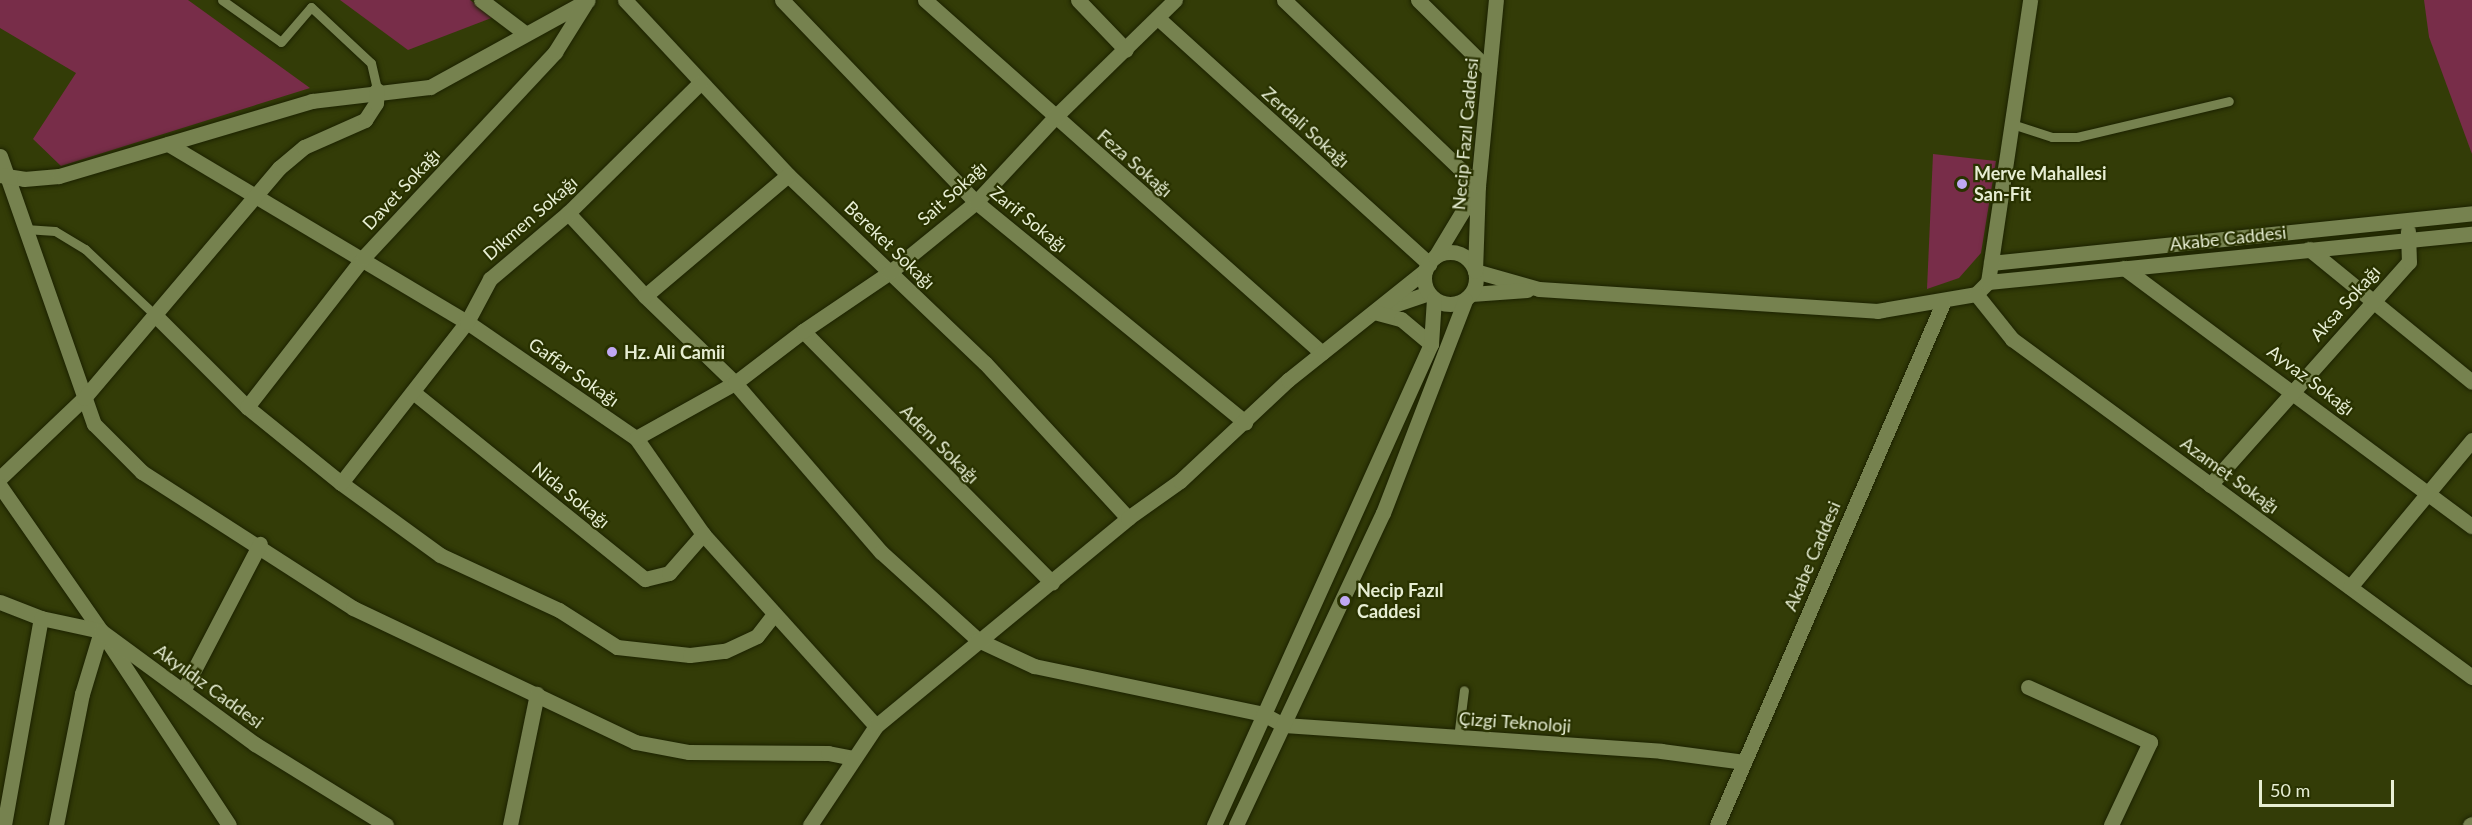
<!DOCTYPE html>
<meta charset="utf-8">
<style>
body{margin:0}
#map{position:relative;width:2472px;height:825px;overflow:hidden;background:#333c07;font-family:Lato,sans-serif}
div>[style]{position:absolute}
.green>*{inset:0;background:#782d49}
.roads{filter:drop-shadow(0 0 2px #1c2200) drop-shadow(0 0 2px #1c2200)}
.service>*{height:9px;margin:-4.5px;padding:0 4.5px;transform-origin:4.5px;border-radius:4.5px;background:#76824f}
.minor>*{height:15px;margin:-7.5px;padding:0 7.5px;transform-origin:7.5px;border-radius:7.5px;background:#76824f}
.tertiary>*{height:15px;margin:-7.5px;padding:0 7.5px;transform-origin:7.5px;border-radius:7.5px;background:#76824f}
.tertiary>.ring{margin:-7.5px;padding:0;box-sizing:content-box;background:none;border:15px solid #76824f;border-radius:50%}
.dots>*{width:16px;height:16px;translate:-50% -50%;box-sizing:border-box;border:3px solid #293200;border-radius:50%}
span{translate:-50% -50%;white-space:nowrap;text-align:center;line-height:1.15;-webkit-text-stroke:4.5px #293200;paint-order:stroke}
.street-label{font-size:18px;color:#e7eed3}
.poi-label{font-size:18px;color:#e7eed3;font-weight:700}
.left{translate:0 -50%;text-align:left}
.scale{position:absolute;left:2259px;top:780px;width:135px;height:27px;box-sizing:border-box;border:3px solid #e7eed3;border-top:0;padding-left:8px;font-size:18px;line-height:21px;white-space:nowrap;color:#e7eed3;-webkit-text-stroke:4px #293200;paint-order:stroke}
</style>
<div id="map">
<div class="green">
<i style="clip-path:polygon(0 0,188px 0,310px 88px,61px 166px,33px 139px,76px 73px,0 28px)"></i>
<i style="clip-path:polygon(340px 0,470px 0,494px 17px,408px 50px)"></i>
<i style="clip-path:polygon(2424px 0,2472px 0,2472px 154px,2429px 37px)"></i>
<i style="clip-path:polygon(1933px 154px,1996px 161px,1981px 253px,1959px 278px,1927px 289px)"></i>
</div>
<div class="roads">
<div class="service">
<i style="left:222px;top:0;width:72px;rotate:35.4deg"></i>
<i style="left:281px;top:42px;width:46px;rotate:-49.4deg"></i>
<i style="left:311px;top:7px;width:82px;rotate:43deg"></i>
<i style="left:371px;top:63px;width:28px;rotate:77deg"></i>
<i style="left:2012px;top:124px;width:42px;rotate:18deg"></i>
<i style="left:2052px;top:137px;width:25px"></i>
<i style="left:2077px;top:137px;width:156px;rotate:-13.3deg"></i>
<i style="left:25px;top:229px;width:30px;rotate:4deg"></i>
<i style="left:55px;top:231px;width:35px;rotate:31deg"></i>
<i style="left:85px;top:249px;width:98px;rotate:43.3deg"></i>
<i style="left:1458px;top:738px;width:48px;rotate:-82.9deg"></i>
</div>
<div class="minor">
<i style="left:481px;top:0;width:56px;rotate:37.1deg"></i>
<i style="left:625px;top:0;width:239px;rotate:47deg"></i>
<i style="left:788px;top:175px;width:272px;rotate:43.7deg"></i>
<i style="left:985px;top:363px;width:211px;rotate:47.3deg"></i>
<i style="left:782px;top:0;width:280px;rotate:46.2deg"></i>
<i style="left:976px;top:202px;width:348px;rotate:39.3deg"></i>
<i style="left:925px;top:0;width:531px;rotate:41.64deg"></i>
<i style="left:1078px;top:0;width:69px;rotate:46.2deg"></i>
<i style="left:1284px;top:0;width:269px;rotate:43.8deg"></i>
<i style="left:1418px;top:0;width:100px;rotate:44.6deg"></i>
<i style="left:1159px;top:19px;width:365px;rotate:42.2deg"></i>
<i style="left:168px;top:144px;width:348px;rotate:30.8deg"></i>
<i style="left:467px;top:322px;width:205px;rotate:34.5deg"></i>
<i style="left:636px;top:438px;width:117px;rotate:55.1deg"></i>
<i style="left:703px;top:534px;width:258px;rotate:48deg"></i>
<i style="left:0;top:156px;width:284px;rotate:70.7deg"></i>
<i style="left:94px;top:424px;width:68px;rotate:45deg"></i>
<i style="left:142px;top:472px;width:251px;rotate:32.8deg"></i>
<i style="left:353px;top:608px;width:312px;rotate:25.4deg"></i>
<i style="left:635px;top:742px;width:55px;rotate:10.5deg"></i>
<i style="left:689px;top:752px;width:139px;rotate:0.4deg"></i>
<i style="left:828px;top:753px;width:25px;rotate:11deg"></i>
<i style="left:0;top:175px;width:24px;rotate:9deg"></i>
<i style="left:24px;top:179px;width:35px;rotate:-5deg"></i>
<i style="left:59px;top:176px;width:264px;rotate:-16.5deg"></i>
<i style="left:312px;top:101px;width:119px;rotate:-6.8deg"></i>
<i style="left:430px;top:87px;width:180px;rotate:-28.8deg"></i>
<i style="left:568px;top:213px;width:113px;rotate:47.1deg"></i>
<i style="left:645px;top:296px;width:125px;rotate:44deg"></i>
<i style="left:735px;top:383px;width:223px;rotate:49.2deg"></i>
<i style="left:881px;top:552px;width:131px;rotate:42.2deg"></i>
<i style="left:978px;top:640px;width:62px;rotate:24.9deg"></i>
<i style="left:1034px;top:666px;width:234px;rotate:11.8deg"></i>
<i style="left:1263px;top:714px;width:24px;rotate:28deg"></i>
<i style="left:1284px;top:725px;width:378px;rotate:3.9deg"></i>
<i style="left:1661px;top:751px;width:84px;rotate:7.5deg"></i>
<i style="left:2309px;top:249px;width:210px;rotate:39.2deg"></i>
<i style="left:1991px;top:263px;width:484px;rotate:-5.9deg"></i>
<i style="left:2124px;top:268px;width:433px;rotate:36.6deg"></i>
<i style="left:1475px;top:271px;width:66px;rotate:15.7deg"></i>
<i style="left:1539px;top:289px;width:339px;rotate:3.7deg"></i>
<i style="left:1877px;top:311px;width:100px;rotate:-9.7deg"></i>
<i style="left:1976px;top:294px;width:17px;rotate:-45deg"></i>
<i style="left:1988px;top:282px;width:285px;rotate:-81.5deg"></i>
<i style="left:1988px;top:282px;width:486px;rotate:-5.7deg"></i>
<i style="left:1471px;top:294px;width:56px;rotate:-4.1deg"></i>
<i style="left:1976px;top:294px;width:58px;rotate:51.3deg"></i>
<i style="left:2012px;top:339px;width:571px;rotate:36.31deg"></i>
<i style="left:645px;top:296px;width:187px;rotate:-40.2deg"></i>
<i style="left:1385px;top:308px;width:46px;rotate:-18.8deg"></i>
<i style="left:156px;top:316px;width:129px;rotate:45deg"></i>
<i style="left:247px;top:407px;width:121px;rotate:39deg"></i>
<i style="left:341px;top:483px;width:122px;rotate:36deg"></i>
<i style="left:440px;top:555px;width:131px;rotate:24.8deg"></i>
<i style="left:559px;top:610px;width:69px;rotate:32.5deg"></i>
<i style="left:617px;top:647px;width:73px;rotate:6.3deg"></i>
<i style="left:690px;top:655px;width:35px;rotate:-7deg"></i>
<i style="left:725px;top:651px;width:35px;rotate:-25deg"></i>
<i style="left:757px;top:636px;width:28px;rotate:-52deg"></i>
<i style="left:803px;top:331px;width:354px;rotate:45.3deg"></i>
<i style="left:413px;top:392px;width:298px;rotate:38.9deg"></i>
<i style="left:645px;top:579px;width:25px;rotate:-14deg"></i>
<i style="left:669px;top:573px;width:52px;rotate:-48.9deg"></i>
<i style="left:247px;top:407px;width:189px;rotate:-52.1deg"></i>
<i style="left:363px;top:258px;width:282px;rotate:-47deg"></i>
<i style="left:555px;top:52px;width:57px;rotate:-58deg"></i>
<i style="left:636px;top:438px;width:113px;rotate:-29.1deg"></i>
<i style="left:735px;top:383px;width:86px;rotate:-37.4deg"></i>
<i style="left:803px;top:331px;width:105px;rotate:-34.1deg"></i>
<i style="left:890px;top:272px;width:111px;rotate:-39.1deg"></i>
<i style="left:976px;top:202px;width:115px;rotate:-47.1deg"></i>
<i style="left:1054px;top:118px;width:169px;rotate:-44.3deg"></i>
<i style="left:0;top:478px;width:116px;rotate:-43.6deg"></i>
<i style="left:84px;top:398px;width:302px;rotate:-49.7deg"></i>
<i style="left:279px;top:168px;width:33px;rotate:-40deg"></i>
<i style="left:304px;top:147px;width:67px;rotate:-23.9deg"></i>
<i style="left:365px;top:120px;width:20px;rotate:-57deg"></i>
<i style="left:376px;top:103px;width:13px;rotate:-86deg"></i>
<i style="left:341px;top:483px;width:204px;rotate:-52deg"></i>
<i style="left:467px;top:322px;width:49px;rotate:-61.9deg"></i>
<i style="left:490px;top:279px;width:102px;rotate:-40.2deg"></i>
<i style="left:568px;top:213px;width:185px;rotate:-44.6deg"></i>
<i style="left:2210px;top:485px;width:299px;rotate:-48.3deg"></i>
<i style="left:2409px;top:262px;width:31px;rotate:-92deg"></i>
<i style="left:0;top:486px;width:177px;rotate:55.1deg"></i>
<i style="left:101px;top:631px;width:232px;rotate:56.6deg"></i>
<i style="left:2350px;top:587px;width:191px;rotate:-50.3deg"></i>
<i style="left:2028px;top:687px;width:134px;rotate:24.3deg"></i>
<i style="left:2150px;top:742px;width:92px;rotate:115.2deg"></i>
<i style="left:183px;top:691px;width:166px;rotate:-62.4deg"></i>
<i style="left:4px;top:825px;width:210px;rotate:-79.9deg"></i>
<i style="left:56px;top:825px;width:134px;rotate:-78.8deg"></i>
<i style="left:82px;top:694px;width:66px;rotate:-73.2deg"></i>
<i style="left:510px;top:825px;width:134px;rotate:-78.4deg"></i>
<i style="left:810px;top:825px;width:119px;rotate:-56.3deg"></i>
<i style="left:876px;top:726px;width:327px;rotate:-39.5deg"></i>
<i style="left:1128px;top:518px;width:64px;rotate:-35.4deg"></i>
<i style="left:1180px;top:481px;width:148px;rotate:-43.1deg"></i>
<i style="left:1288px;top:380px;width:176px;rotate:-38.6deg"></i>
<i style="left:1717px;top:825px;width:569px;rotate:-66.59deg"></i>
</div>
<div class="tertiary">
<i class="ring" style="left:1424px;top:252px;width:37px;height:37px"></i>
<i style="left:1435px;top:257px;width:79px;rotate:-58.9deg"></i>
<i style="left:1475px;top:271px;width:85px;rotate:-88deg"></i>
<i style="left:1478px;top:186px;width:187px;rotate:-84.5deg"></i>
<i style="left:1374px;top:312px;width:28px;rotate:15deg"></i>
<i style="left:1401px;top:319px;width:39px;rotate:40deg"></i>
<i style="left:0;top:602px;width:44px;rotate:21.3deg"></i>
<i style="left:41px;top:618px;width:61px;rotate:12.2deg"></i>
<i style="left:101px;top:631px;width:191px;rotate:36.3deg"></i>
<i style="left:255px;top:744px;width:154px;rotate:31.7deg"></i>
<i style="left:1214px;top:825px;width:528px;rotate:-65.72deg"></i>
<i style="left:1431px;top:344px;width:45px;rotate:-86.2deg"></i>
<i style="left:1236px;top:825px;width:345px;rotate:-64.8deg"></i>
<i style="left:1383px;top:513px;width:228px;rotate:-68.9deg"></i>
<i style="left:2470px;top:825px;width:2px;rotate:-27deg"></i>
</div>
</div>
<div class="dots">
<i style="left:1962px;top:184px;background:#c1a8f3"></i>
<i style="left:612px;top:352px;background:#c1a8f3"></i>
<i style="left:1345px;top:601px;background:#c1a8f3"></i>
</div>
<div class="street-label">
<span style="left:1306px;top:127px;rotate:42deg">Zerdali Sokağı</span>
<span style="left:1465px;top:134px;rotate:-85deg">Necip Fazıl Caddesi</span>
<span style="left:1135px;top:163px;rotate:41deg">Feza Sokağı</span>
<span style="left:401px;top:189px;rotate:-47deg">Davet Sokağı</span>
<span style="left:952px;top:193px;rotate:-42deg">Sait Sokağı</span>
<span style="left:530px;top:218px;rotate:-41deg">Dikmen Sokağı</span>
<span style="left:1029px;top:219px;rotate:39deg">Zarif Sokağı</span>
<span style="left:2228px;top:238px;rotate:-6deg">Akabe Caddesi</span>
<span style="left:890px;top:245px;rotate:44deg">Bereket Sokağı</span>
<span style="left:2345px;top:303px;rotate:-48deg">Aksa Sokağı</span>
<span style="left:574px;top:372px;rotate:35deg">Gaffar Sokağı</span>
<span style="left:2311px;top:380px;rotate:37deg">Ayvaz Sokağı</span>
<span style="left:940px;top:444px;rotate:45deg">Adem Sokağı</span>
<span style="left:2230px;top:475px;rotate:36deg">Azamet Sokağı</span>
<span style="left:571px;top:495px;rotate:39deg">Nida Sokağı</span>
<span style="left:1812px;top:556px;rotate:-67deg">Akabe Caddesi</span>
<span style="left:209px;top:686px;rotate:36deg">Akyıldız Caddesi</span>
<span style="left:1515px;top:722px;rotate:4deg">Çizgi Teknoloji</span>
</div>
<div class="poi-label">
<span class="left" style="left:1974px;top:184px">Merve Mahallesi<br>San-Fit</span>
<span class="left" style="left:624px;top:352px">Hz. Ali Camii</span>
<span class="left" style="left:1357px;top:601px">Necip Fazıl<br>Caddesi</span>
</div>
<div class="scale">50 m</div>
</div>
